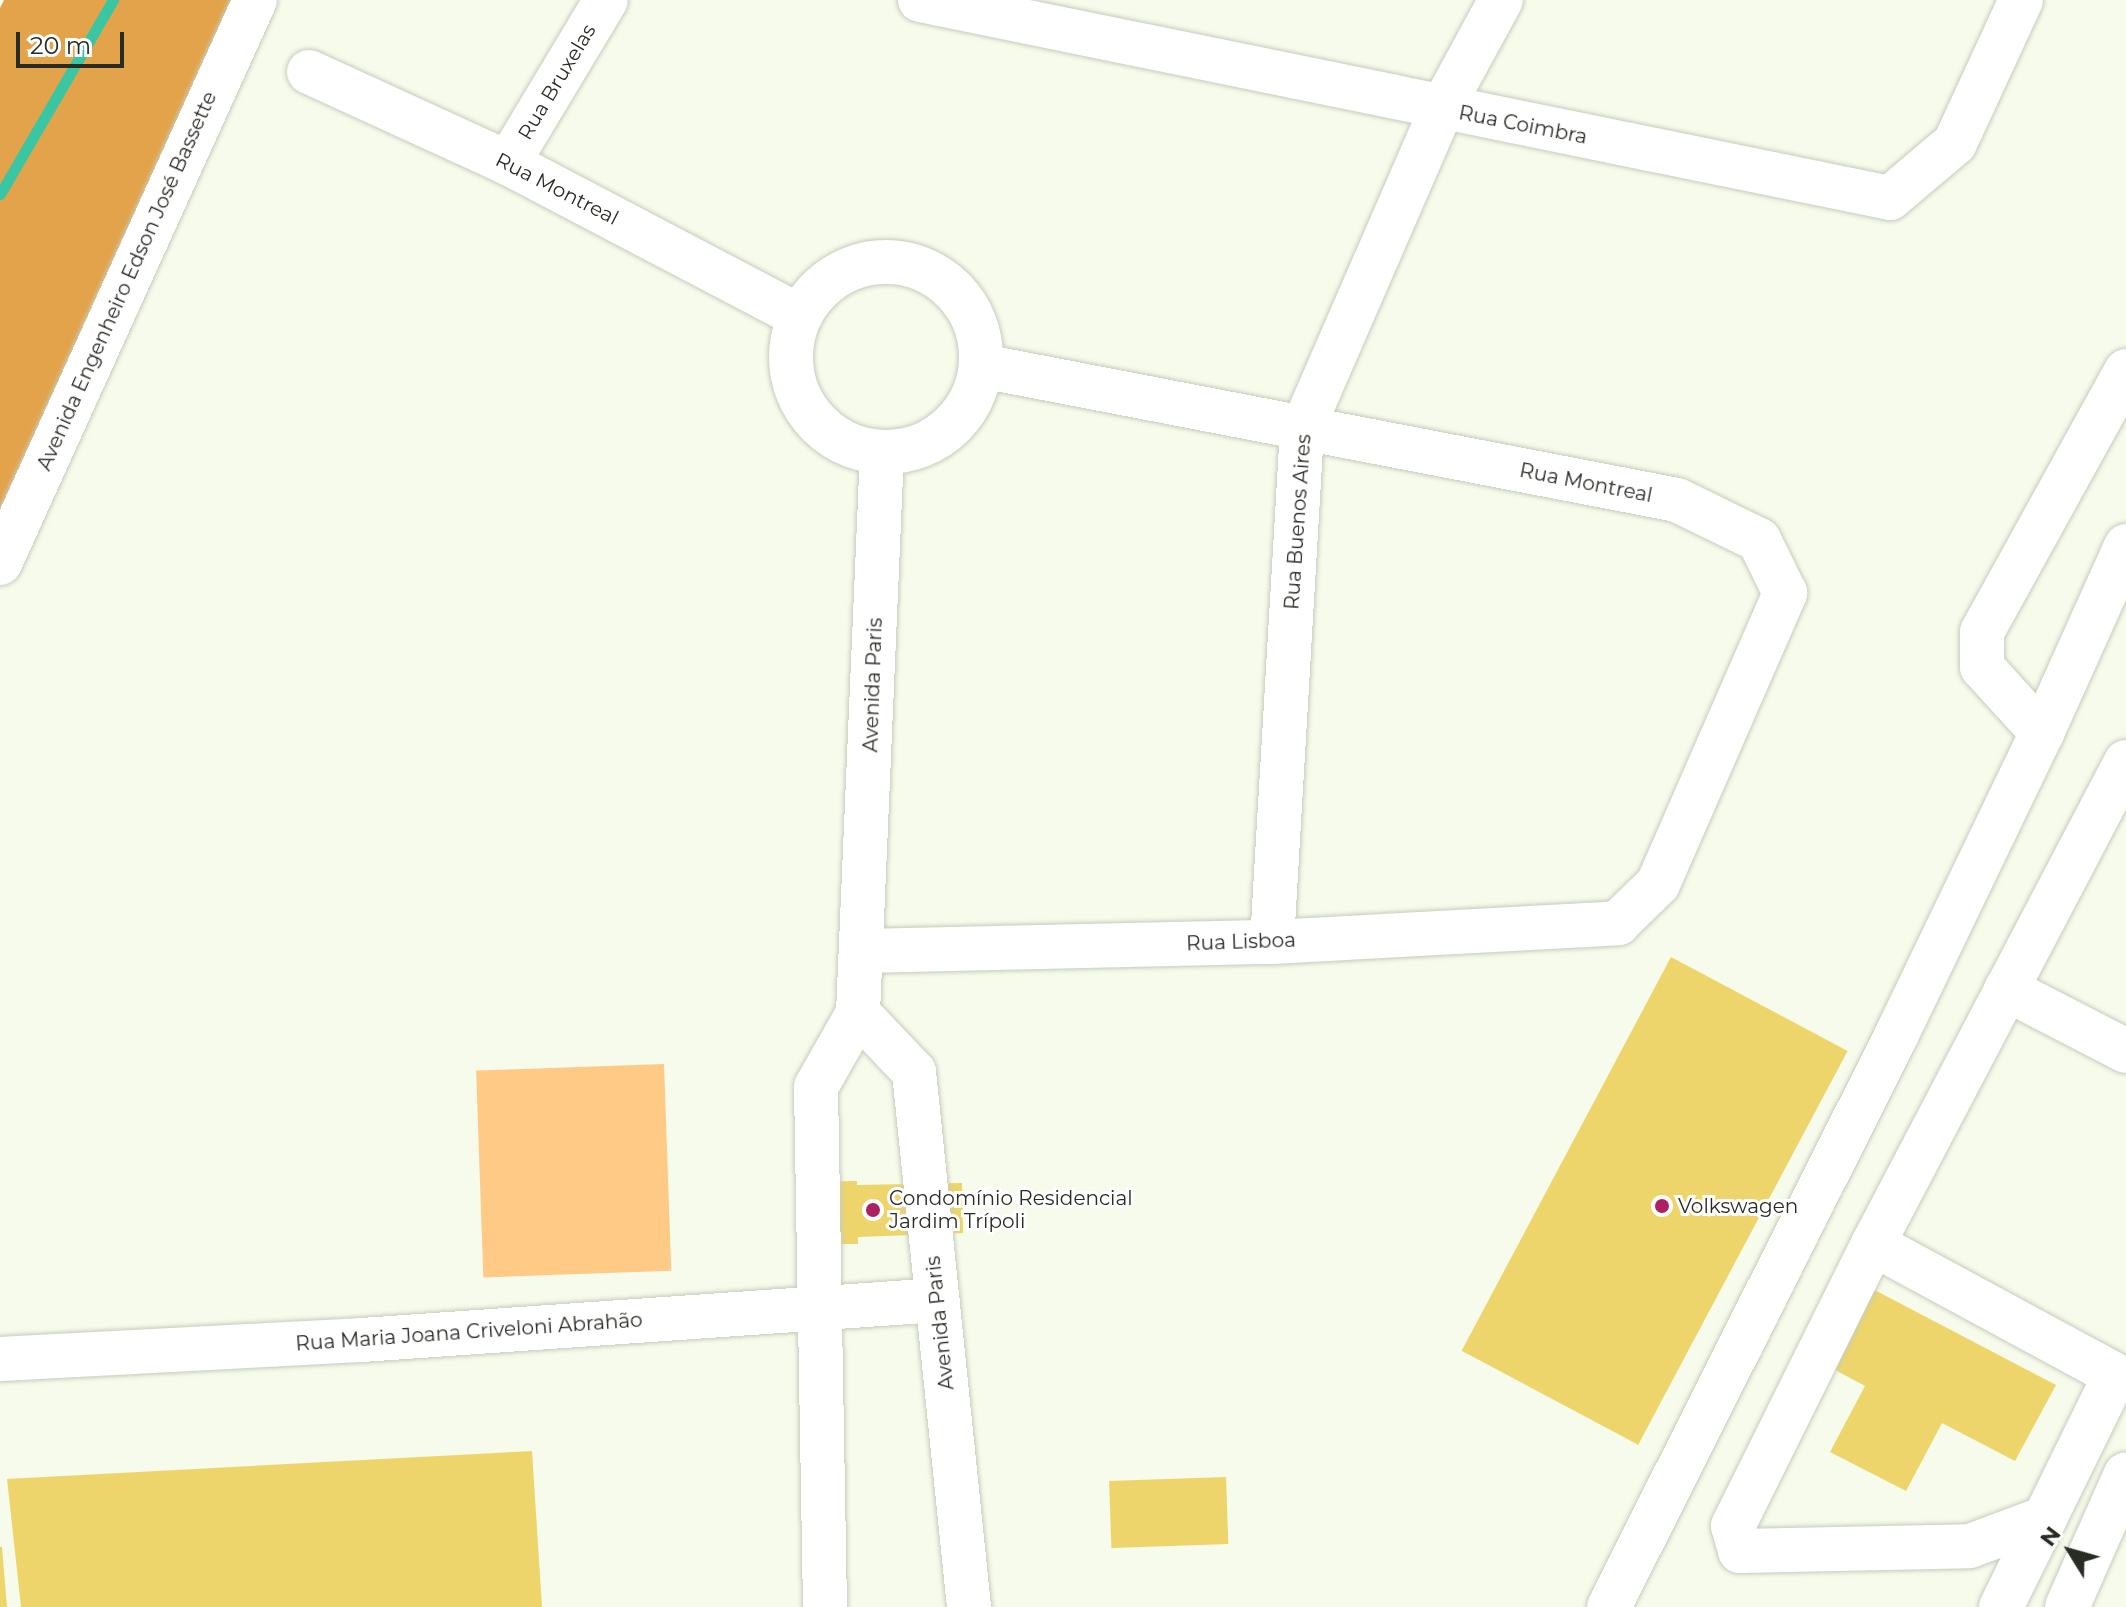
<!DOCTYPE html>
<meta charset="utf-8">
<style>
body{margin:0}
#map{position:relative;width:2126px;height:1607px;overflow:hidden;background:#f6fbeb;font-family:Montserrat,sans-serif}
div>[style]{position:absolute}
.green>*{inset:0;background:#ffc986;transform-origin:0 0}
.forest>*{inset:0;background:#e3a34a}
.stream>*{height:11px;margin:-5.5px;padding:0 5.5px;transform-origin:5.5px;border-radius:5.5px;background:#3ac6a2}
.building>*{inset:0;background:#edd56b;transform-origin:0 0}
.roads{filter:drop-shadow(0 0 2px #c6ccbc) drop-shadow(0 0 2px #c6ccbc)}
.minor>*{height:44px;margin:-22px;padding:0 22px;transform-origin:22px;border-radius:22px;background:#fff}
.minor>.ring{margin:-22px;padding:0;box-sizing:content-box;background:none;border:44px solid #fff;border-radius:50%}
.dots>*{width:22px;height:22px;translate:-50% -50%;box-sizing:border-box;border:4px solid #fff;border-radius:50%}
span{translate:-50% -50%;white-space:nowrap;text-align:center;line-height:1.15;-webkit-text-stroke:6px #fff;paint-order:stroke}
.street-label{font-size:20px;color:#292b25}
.poi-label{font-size:20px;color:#292b25}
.left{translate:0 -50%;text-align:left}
.north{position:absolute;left:2030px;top:1511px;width:80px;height:80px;-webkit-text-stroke:6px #fff;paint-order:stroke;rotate:307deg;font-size:22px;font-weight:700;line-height:32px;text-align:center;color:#292b25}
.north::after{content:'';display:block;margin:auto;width:28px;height:36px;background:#292b25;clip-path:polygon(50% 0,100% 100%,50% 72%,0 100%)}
.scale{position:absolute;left:16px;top:32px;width:108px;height:36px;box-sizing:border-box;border:4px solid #292b25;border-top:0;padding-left:10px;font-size:24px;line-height:28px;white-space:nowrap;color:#292b25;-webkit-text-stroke:6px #fff;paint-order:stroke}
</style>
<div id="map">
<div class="green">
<i style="left:664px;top:1064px;width:207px;height:188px;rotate:88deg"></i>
</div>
<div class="forest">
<i style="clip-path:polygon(4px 0,237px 0,0 584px,0 8px)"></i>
</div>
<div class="stream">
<i style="left:0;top:194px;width:225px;rotate:-59.8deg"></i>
</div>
<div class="building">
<i style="left:1671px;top:957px;width:200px;height:446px;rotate:28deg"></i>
<i style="clip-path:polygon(857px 1181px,857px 1185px,962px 1183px,963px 1233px,858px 1237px,858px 1244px,808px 1244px,806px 1182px)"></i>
<i style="clip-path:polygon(1865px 1285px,2056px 1385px,2015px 1461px,1942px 1423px,1906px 1491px,1830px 1452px,1865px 1386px,1824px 1364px)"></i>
<i style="clip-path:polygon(532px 1451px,542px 1607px,21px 1607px,7px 1479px)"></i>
<i style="left:1226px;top:1477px;width:67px;height:117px;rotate:88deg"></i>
<i style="clip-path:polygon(0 1547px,2px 1547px,7px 1607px,0 1607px)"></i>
</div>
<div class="roads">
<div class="minor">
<i style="left:920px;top:0;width:990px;rotate:11.54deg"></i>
<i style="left:1890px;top:198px;width:85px;rotate:-40.2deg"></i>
<i style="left:1955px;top:143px;width:157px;rotate:-65.2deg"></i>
<i style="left:309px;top:72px;width:219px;rotate:24.6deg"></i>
<i style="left:508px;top:163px;width:330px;rotate:27.7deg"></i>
<i style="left:508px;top:163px;width:190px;rotate:-59deg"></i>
<i class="ring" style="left:791px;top:262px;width:146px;height:146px"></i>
<i style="left:0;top:563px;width:618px;rotate:-65.63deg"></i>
<i style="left:2042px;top:733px;width:89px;rotate:-132.3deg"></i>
<i style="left:1982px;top:667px;width:35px;rotate:-90deg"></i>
<i style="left:1982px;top:632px;width:298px;rotate:-61.1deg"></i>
<i style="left:2126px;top:762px;width:544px;rotate:117.69deg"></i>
<i style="left:1873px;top:1244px;width:288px;rotate:28.4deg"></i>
<i style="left:1272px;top:942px;width:513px;rotate:-86.65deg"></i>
<i style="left:1302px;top:430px;width:351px;rotate:-66.5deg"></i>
<i style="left:1442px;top:108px;width:123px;rotate:-61.4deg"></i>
<i style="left:863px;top:951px;width:409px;rotate:-1.3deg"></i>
<i style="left:1272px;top:942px;width:347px;rotate:-3.1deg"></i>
<i style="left:1618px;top:923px;width:56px;rotate:-44.3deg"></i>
<i style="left:1658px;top:884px;width:318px;rotate:-66.4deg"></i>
<i style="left:1785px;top:593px;width:59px;rotate:-116.1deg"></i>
<i style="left:1759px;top:540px;width:91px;rotate:-154deg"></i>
<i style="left:1677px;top:500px;width:708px;rotate:-169.09deg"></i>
<i style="left:2006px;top:989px;width:135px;rotate:27.3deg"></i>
<i style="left:858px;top:1013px;width:81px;rotate:46.5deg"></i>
<i style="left:914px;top:1072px;width:538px;rotate:84.13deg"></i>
<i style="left:1873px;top:1244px;width:315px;rotate:116.4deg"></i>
<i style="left:1733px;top:1526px;width:26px;rotate:74deg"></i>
<i style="left:1740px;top:1551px;width:230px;rotate:-1.2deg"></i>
<i style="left:1970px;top:1546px;width:80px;rotate:-20.5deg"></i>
<i style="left:2045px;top:1518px;width:159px;rotate:-63.9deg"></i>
<i style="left:0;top:1359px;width:362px;rotate:-3deg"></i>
<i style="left:362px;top:1340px;width:577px;rotate:-3.97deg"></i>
<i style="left:825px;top:1607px;width:520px;rotate:-90.99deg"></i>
<i style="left:816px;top:1087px;width:85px;rotate:-60.4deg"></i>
<i style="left:858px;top:1013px;width:561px;rotate:-87.55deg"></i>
<i style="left:1609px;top:1607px;width:639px;rotate:-63.31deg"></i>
<i style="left:1896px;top:1036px;width:336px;rotate:-64.3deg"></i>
<i style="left:2042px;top:733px;width:205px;rotate:-65.8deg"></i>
<i style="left:2001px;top:1607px;width:99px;rotate:-63.7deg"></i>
<i style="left:2067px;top:1607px;width:145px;rotate:-66.1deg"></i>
</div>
</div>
<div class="dots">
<i style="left:1662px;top:1206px;background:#ab2163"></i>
<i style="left:873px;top:1210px;background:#ab2163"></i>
</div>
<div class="street-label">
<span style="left:557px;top:82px;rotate:-59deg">Rua Bruxelas</span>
<span style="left:1523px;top:125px;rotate:11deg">Rua Coimbra</span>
<span style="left:557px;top:189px;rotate:27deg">Rua Montreal</span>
<span style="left:127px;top:281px;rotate:-66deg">Avenida Engenheiro Edson José Bassette</span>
<span style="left:1586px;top:483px;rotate:11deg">Rua Montreal</span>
<span style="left:1298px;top:522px;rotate:-86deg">Rua Buenos Aires</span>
<span style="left:873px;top:685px;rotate:-88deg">Avenida Paris</span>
<span style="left:1241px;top:942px;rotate:-2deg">Rua Lisboa</span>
<span style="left:940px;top:1323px;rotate:-96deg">Avenida Paris</span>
<span style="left:469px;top:1332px;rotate:-4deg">Rua Maria Joana Criveloni Abrahão</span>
</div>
<div class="poi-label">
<span class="left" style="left:889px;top:1210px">Condomínio Residencial<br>Jardim Trípoli</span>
<span class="left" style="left:1678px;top:1206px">Volkswagen</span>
</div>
<div class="north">N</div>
<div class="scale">20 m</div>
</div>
